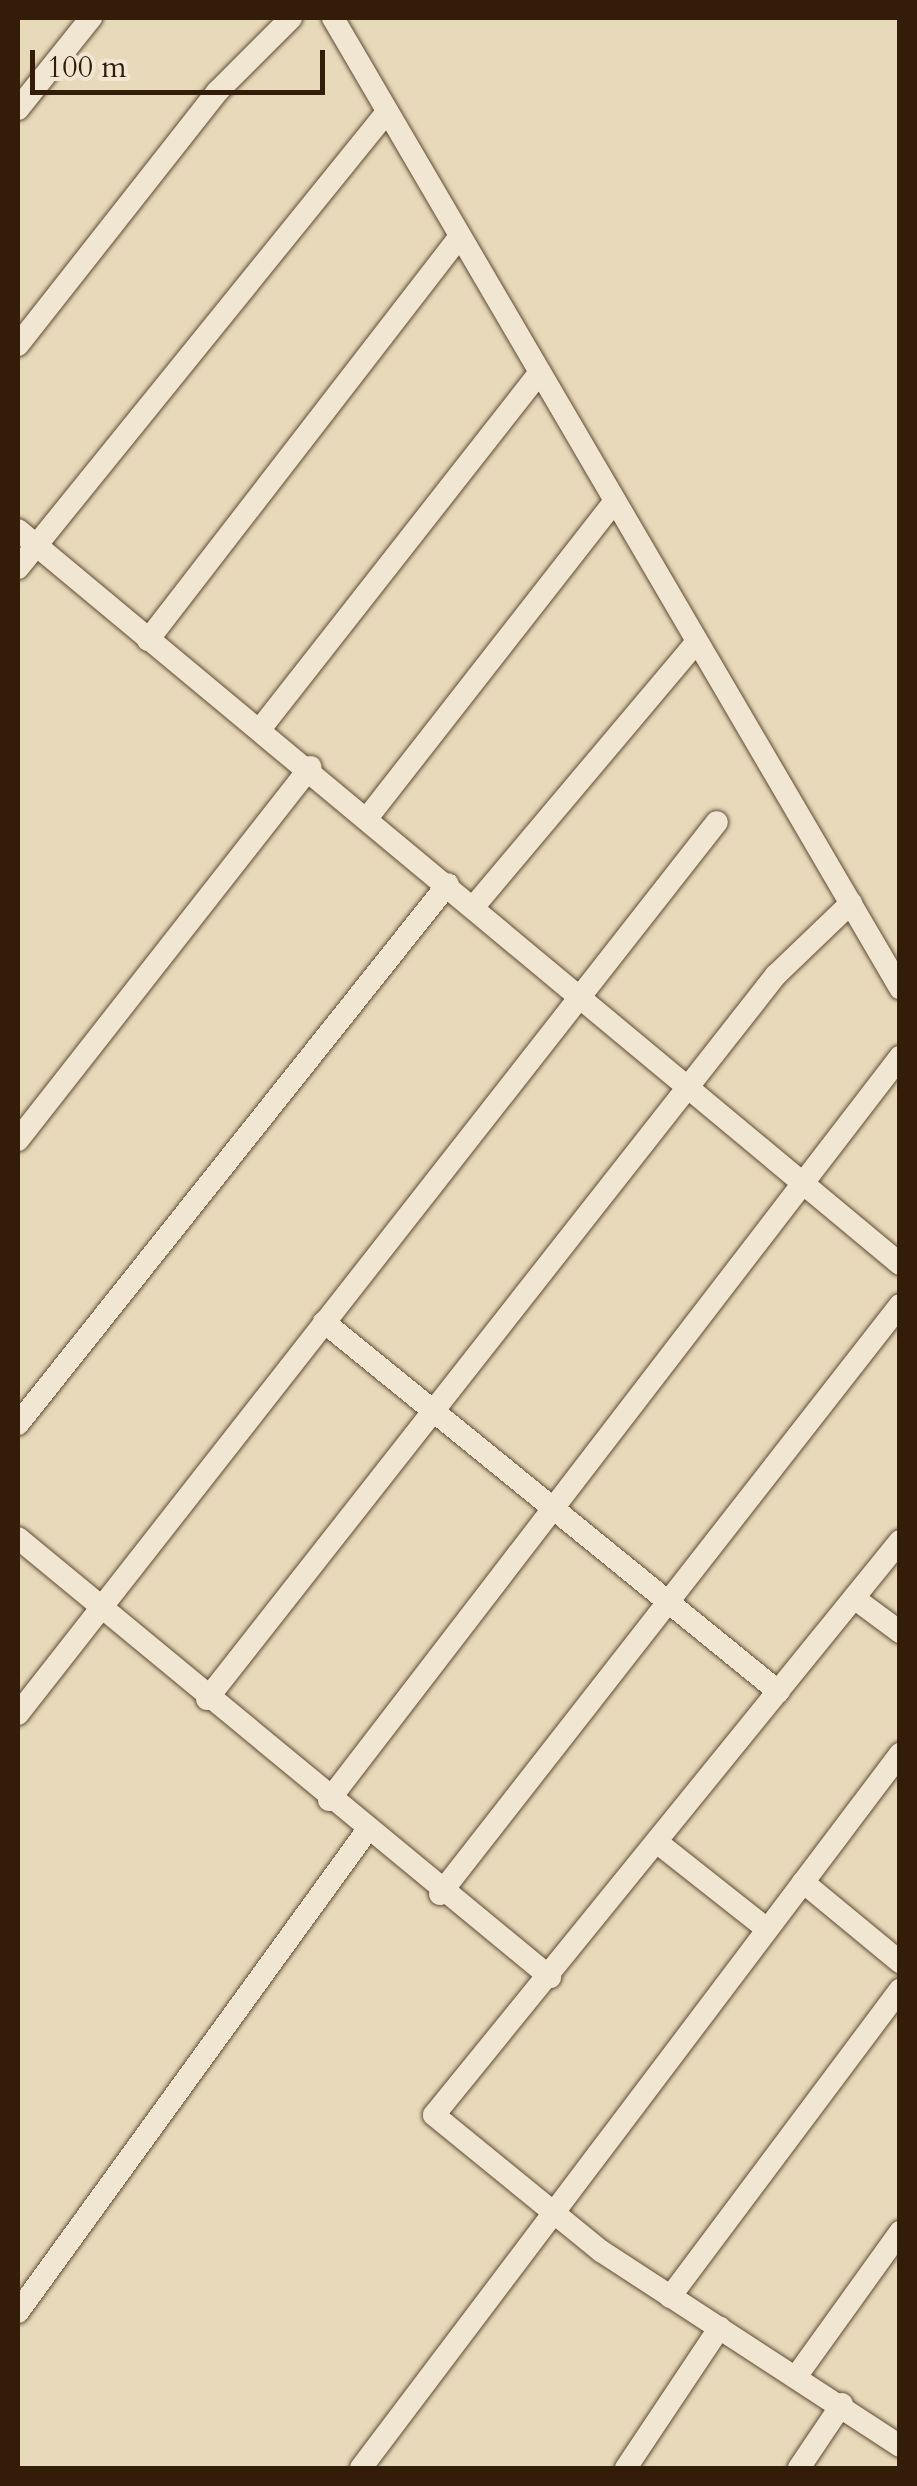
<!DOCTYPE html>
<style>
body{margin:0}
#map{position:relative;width:917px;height:2486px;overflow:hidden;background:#e8d9ba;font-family:Cardo,serif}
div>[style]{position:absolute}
.roads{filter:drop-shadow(0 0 2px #604c34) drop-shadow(0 0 2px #604c34)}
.minor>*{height:22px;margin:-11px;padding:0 11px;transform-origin:11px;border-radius:11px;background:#f0e6d2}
span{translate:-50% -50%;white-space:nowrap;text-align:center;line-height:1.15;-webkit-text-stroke:8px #f0e6d2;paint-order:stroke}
.frame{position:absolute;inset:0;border:20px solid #331d08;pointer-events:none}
.scale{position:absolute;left:30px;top:50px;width:295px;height:45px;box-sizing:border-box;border:5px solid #331d08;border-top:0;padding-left:12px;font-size:30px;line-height:35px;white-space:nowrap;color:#331d08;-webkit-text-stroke:8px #f0e6d2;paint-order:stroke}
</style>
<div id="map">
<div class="roads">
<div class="minor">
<i style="left:333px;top:18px;width:1124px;rotate:59.69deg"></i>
<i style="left:18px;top:109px;width:117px;rotate:-51.3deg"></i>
<i style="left:18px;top:345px;width:323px;rotate:-51.8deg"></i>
<i style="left:218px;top:91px;width:103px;rotate:-45deg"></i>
<i style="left:18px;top:530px;width:1147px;rotate:39.77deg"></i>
<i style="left:18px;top:568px;width:587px;rotate:-51.02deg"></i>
<i style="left:148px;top:640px;width:505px;rotate:-52.31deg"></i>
<i style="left:261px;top:728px;width:450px;rotate:-51.9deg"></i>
<i style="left:368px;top:817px;width:401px;rotate:-52deg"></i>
<i style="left:476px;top:904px;width:341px;rotate:-49.9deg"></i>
<i style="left:18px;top:1140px;width:474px;rotate:-51.9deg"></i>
<i style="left:324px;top:1322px;width:586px;rotate:39.12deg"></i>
<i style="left:18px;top:1424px;width:690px;rotate:-51.47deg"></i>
<i style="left:18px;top:1538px;width:690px;rotate:39.53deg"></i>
<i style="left:900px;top:1541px;width:739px;rotate:129.07deg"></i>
<i style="left:434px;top:2115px;width:215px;rotate:39.2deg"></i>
<i style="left:601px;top:2251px;width:357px;rotate:33.1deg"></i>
<i style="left:854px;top:1598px;width:57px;rotate:36.5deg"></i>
<i style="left:207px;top:1699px;width:921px;rotate:-51.84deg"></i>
<i style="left:776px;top:975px;width:104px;rotate:-43.8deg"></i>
<i style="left:18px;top:1714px;width:1133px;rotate:-51.92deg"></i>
<i style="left:329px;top:1800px;width:937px;rotate:-52.46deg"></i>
<i style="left:658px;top:1843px;width:139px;rotate:38.3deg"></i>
<i style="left:803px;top:1882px;width:126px;rotate:39.5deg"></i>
<i style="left:440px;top:1894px;width:747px;rotate:-52.01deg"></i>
<i style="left:670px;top:2297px;width:384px;rotate:-53.2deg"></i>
<i style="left:18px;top:2312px;width:593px;rotate:-54.06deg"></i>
<i style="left:798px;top:2374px;width:175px;rotate:-54.3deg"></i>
<i style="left:361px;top:2468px;width:895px;rotate:-52.95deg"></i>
<i style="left:626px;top:2468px;width:169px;rotate:-56.3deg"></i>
<i style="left:799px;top:2468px;width:77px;rotate:-56.1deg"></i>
</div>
</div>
<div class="frame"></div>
<div class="scale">100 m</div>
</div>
